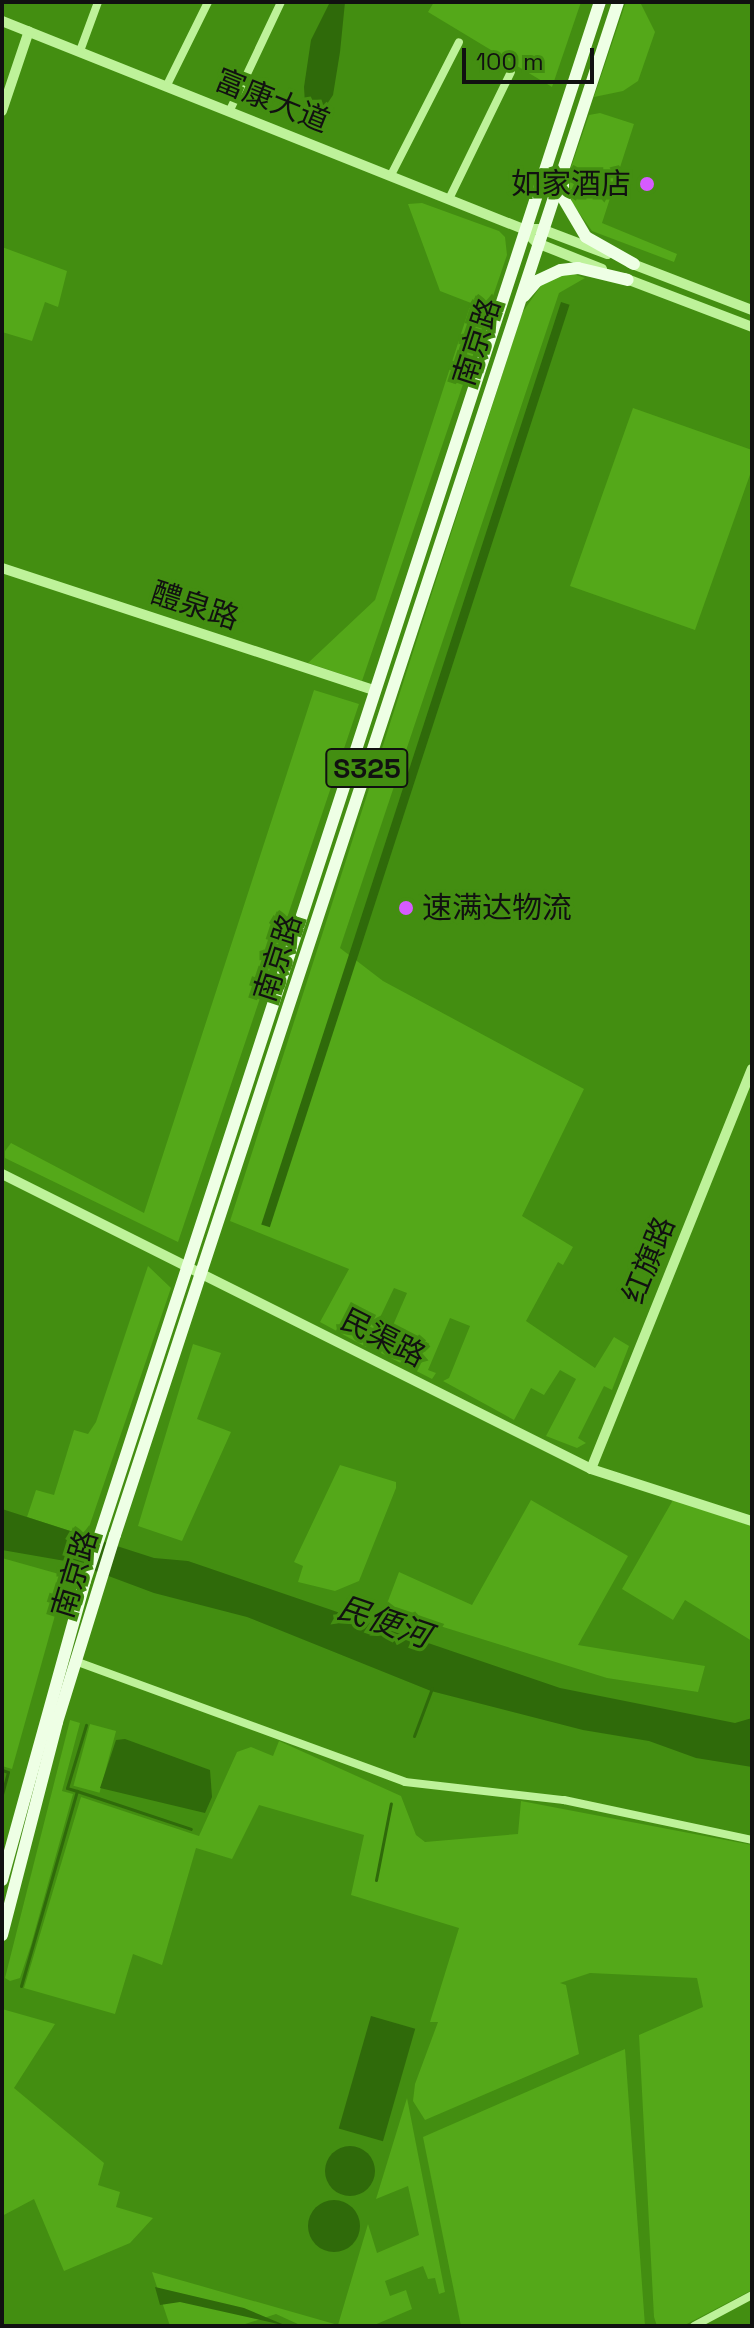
<!DOCTYPE html>
<meta charset="utf-8">
<style>
body{margin:0}
#map{position:relative;width:754px;height:2328px;overflow:hidden;background:#438e11;font-family:"Space Grotesk","Noto Sans SC",sans-serif}
div>[style]{position:absolute}
.green>*{inset:0;background:#54a819;transform-origin:0 0}
.water>*{inset:0;background:#2f6a0a;transform-origin:0 0}
.round{border-radius:50%}
.stream>*{height:3px;margin:-1.5px;padding:0 1.5px;transform-origin:1.5px;border-radius:1.5px;background:#2f6a0a}
.minor>*{height:8px;margin:-4px;padding:0 4px;transform-origin:4px;border-radius:4px;background:#bef29a}
.tertiary>*{height:10px;margin:-5px;padding:0 5px;transform-origin:5px;border-radius:5px;background:#bef29a}
.primary>*{height:12px;margin:-6px;padding:0 6px;transform-origin:6px;border-radius:6px;background:#eeffe5}
.dots>*{width:22px;height:22px;translate:-50% -50%;box-sizing:border-box;border:4px solid #438e11;border-radius:50%}
span{translate:-50% -50%;white-space:nowrap;text-align:center;line-height:1.15;-webkit-text-stroke:7px #438e11;paint-order:stroke}
.shield-label span{padding:2px 6px;background:#438e11;border:2px solid;border-radius:6px;-webkit-text-stroke-width:0}
.shield-label{font-size:28px;color:#111;font-weight:700}
.street-label{font-size:30px;color:#111}
.poi-label{font-size:30px;color:#111}
.right{translate:-100% -50%;text-align:right}
.left{translate:0 -50%;text-align:left}
.water-label{font-size:32px;color:#111;font-style:italic}
.frame{position:absolute;inset:0;border:4px solid #111;pointer-events:none}
.scale{position:absolute;left:462px;top:48px;width:132px;height:36px;box-sizing:border-box;border:4px solid #111;border-top:0;padding-left:10px;font-size:24px;line-height:28px;white-space:nowrap;color:#111;-webkit-text-stroke:6px #438e11;paint-order:stroke}
</style>
<div id="map">
<div class="green">
<i style="clip-path:polygon(434px 2px,581px 2px,552px 87px,428px 12px)"></i>
<i style="clip-path:polygon(626px 2px,640px 2px,655px 32px,638px 81px,623px 91px,594px 97px)"></i>
<i style="clip-path:polygon(600px 113px,634px 124px,602px 223px,677px 254px,674px 262px,592px 231px,572px 203px,568px 176px,589px 115px)"></i>
<i style="clip-path:polygon(422px 203px,499px 231px,505px 237px,507px 255px,362px 681px,308px 663px,375px 600px,471px 303px,440px 291px,408px 204px)"></i>
<i style="clip-path:polygon(2px 247px,67px 271px,58px 307px,45px 302px,32px 341px,2px 332px)"></i>
<i style="clip-path:polygon(574px 274px,585px 278px,559px 293px,340px 948px,383px 981px,584px 1089px,522px 1216px,573px 1247px,563px 1265px,558px 1262px,526px 1321px,595px 1368px,614px 1337px,629px 1346px,612px 1390px,604px 1386px,578px 1438px,586px 1443px,577px 1448px,546px 1436px,576px 1379px,560px 1370px,544px 1395px,531px 1388px,514px 1420px,443px 1381px,449px 1378px,470px 1326px,450px 1318px,428px 1370px,436px 1373px,432px 1379px,381px 1353px,407px 1293px,394px 1288px,366px 1347px,320px 1322px,349px 1269px,230px 1221px,522px 313px,547px 277px)"></i>
<i style="clip-path:polygon(633px 408px,752px 450px,752px 469px,695px 630px,570px 586px)"></i>
<i style="clip-path:polygon(314px 690px,359px 704px,178px 1242px,5px 1158px,5px 1151px,11px 1143px,144px 1213px)"></i>
<i style="clip-path:polygon(148px 1266px,171px 1288px,86px 1536px,27px 1517px,36px 1490px,54px 1495px,74px 1430px,88px 1434px,96px 1422px)"></i>
<i style="clip-path:polygon(193px 1344px,221px 1353px,197px 1419px,231px 1432px,182px 1541px,138px 1526px)"></i>
<i style="clip-path:polygon(340px 1465px,396px 1482px,396px 1488px,359px 1581px,335px 1591px,298px 1582px,303px 1566px,294px 1562px)"></i>
<i style="clip-path:polygon(531px 1500px,628px 1556px,578px 1645px,705px 1666px,698px 1692px,607px 1678px,385px 1609px,399px 1572px,472px 1605px)"></i>
<i style="clip-path:polygon(673px 1500px,752px 1526px,752px 1641px,685px 1600px,673px 1620px,622px 1589px)"></i>
<i style="clip-path:polygon(2px 1558px,66px 1576px,12px 1769px,2px 1766px)"></i>
<i style="clip-path:polygon(70px 1720px,80px 1723px,62px 1791px,73px 1794px,31px 1945px,20px 1978px,10px 1981px,5px 1978px)"></i>
<i style="left:90px;top:1724px;width:27px;height:64px;rotate:15deg"></i>
<i style="clip-path:polygon(279px 1741px,401px 1796px,416px 1835px,425px 1842px,518px 1834px,521px 1801px,752px 1845px,752px 2290px,683px 2326px,657px 2326px,654px 2317px,639px 2035px,703px 2007px,697px 1978px,590px 1973px,560px 1983px,566px 1985px,579px 2054px,425px 2120px,413px 2101px,415px 2084px,438px 2022px,430px 2022px,459px 1928px,351px 1895px,364px 1835px,259px 1805px,232px 1859px,196px 1848px,162px 1965px,133px 1954px,115px 2014px,24px 1988px,81px 1797px,199px 1836px,237px 1752px,251px 1747px,273px 1756px)"></i>
<i style="clip-path:polygon(2px 2009px,55px 2024px,14px 2088px,104px 2163px,98px 2185px,120px 2192px,116px 2207px,153px 2218px,130px 2243px,64px 2271px,34px 2199px,2px 2216px)"></i>
<i style="clip-path:polygon(625px 2049px,645px 2326px,461px 2326px,423px 2137px)"></i>
<i style="clip-path:polygon(407px 2098px,445px 2292px,439px 2294px,435px 2278px,428px 2279px,423px 2266px,385px 2281px,390px 2296px,406px 2290px,412px 2309px,372px 2326px,300px 2325px,276px 2314px,239px 2326px,170px 2326px,152px 2272px,338px 2325px,368px 2224px,377px 2253px,419px 2235px,408px 2186px,376px 2199px)"></i>
</div>
<div class="water">
<i style="clip-path:polygon(330px 2px,345px 2px,340px 52px,333px 95px,325px 107px,316px 111px,305px 104px,304px 87px,311px 40px)"></i>
<i style="left:561px;top:302px;width:9px;height:970px;rotate:18deg"></i>
<i style="clip-path:polygon(2px 1509px,154px 1558px,188px 1561px,560px 1688px,735px 1723px,752px 1718px,752px 1767px,696px 1758px,649px 1741px,583px 1730px,431px 1691px,247px 1617px,154px 1593px,71px 1562px,2px 1550px)"></i>
<i style="clip-path:polygon(125px 1739px,210px 1770px,212px 1797px,205px 1813px,100px 1788px,116px 1740px)"></i>
<i style="left:371px;top:2016px;width:46px;height:117px;rotate:16deg"></i>
<i class="round" style="left:325px;top:2146px;width:50px;height:50px"></i>
<i class="round" style="left:308px;top:2200px;width:52px;height:52px"></i>
<i style="clip-path:polygon(155px 2287px,244px 2308px,287px 2326px,180px 2302px,160px 2305px)"></i>
</div>
<div class="stream">
<i style="left:414px;top:1736px;width:51px;rotate:-69.4deg"></i>
<i style="left:2px;top:1770px;width:6px;rotate:18deg"></i>
<i style="left:8px;top:1772px;width:23px;rotate:105deg"></i>
<i style="left:77px;top:1791px;width:120px;rotate:18.4deg"></i>
<i style="left:376px;top:1880px;width:78px;rotate:-79deg"></i>
<i style="left:21px;top:1986px;width:203px;rotate:-74deg"></i>
<i style="left:77px;top:1791px;width:10px;rotate:-163deg"></i>
<i style="left:67px;top:1788px;width:66px;rotate:-73.2deg"></i>
</div>
<div class="minor">
<i style="left:80px;top:51px;width:52px;rotate:-69.8deg"></i>
<i style="left:167px;top:85px;width:93px;rotate:-63.7deg"></i>
<i style="left:230px;top:110px;width:119px;rotate:-64.7deg"></i>
<i style="left:391px;top:175px;width:149px;rotate:-62.9deg"></i>
<i style="left:449px;top:199px;width:141px;rotate:-64deg"></i>
<i style="left:75px;top:1661px;width:351px;rotate:20.1deg"></i>
<i style="left:405px;top:1782px;width:160px;rotate:6.5deg"></i>
<i style="left:564px;top:1800px;width:192px;rotate:12deg"></i>
<i style="left:694px;top:2326px;width:66px;rotate:-28.1deg"></i>
</div>
<div class="tertiary">
<i style="left:2px;top:21px;width:561px;rotate:21.76deg"></i>
<i style="left:523px;top:229px;width:18px"></i>
<i style="left:541px;top:229px;width:71px;rotate:20.7deg"></i>
<i style="left:2px;top:111px;width:84px;rotate:-71.4deg"></i>
<i style="left:523px;top:229px;width:20px;rotate:45deg"></i>
<i style="left:537px;top:243px;width:70px;rotate:21.8deg"></i>
<i style="left:630px;top:263px;width:131px;rotate:21.1deg"></i>
<i style="left:624px;top:278px;width:137px;rotate:20.9deg"></i>
<i style="left:2px;top:568px;width:391px;rotate:18.2deg"></i>
<i style="left:2px;top:1174px;width:659px;rotate:26.6deg"></i>
<i style="left:591px;top:1469px;width:169px;rotate:17.9deg"></i>
<i style="left:591px;top:1469px;width:431px;rotate:-68.1deg"></i>
</div>
<div class="primary">
<i style="left:563px;top:178px;width:20px;rotate:90deg"></i>
<i style="left:563px;top:198px;width:45px;rotate:59.5deg"></i>
<i style="left:586px;top:237px;width:55px;rotate:29.4deg"></i>
<i style="left:524px;top:296px;width:20px;rotate:-49deg"></i>
<i style="left:537px;top:281px;width:26px;rotate:-25deg"></i>
<i style="left:561px;top:270px;width:17px;rotate:-7deg"></i>
<i style="left:578px;top:268px;width:51px;rotate:13.5deg"></i>
<i style="left:2px;top:1880px;width:310px;rotate:-74.5deg"></i>
<i style="left:85px;top:1581px;width:1661px;rotate:-71.94deg"></i>
<i style="left:2px;top:1935px;width:220px;rotate:-75.5deg"></i>
<i style="left:57px;top:1722px;width:196px;rotate:-72.8deg"></i>
<i style="left:115px;top:1535px;width:1613px;rotate:-71.83deg"></i>
</div>
<div class="dots">
<i style="left:647px;top:184px;background:#d65bff"></i>
<i style="left:406px;top:908px;background:#d65bff"></i>
</div>
<div class="shield-label">
<span style="left:367px;top:768px">S325</span>
</div>
<div class="street-label">
<span style="left:272px;top:101px;rotate:22deg">富康大道</span>
<span style="left:477px;top:342px;rotate:-72deg">南京路</span>
<span style="left:195px;top:606px;rotate:18deg">醴泉路</span>
<span style="left:278px;top:958px;rotate:-72deg">南京路</span>
<span style="left:649px;top:1260px;rotate:-68deg">红旗路</span>
<span style="left:383px;top:1338px;rotate:27deg">民渠路</span>
<span style="left:75px;top:1574px;rotate:-73deg">南京路</span>
</div>
<div class="poi-label">
<span class="right" style="left:631px;top:184px">如家酒店</span>
<span class="left" style="left:422px;top:908px">速满达物流</span>
</div>
<div class="water-label">
<span style="left:384px;top:1622px;rotate:19deg">民便河</span>
</div>
<div class="frame"></div>
<div class="scale">100 m</div>
</div>
